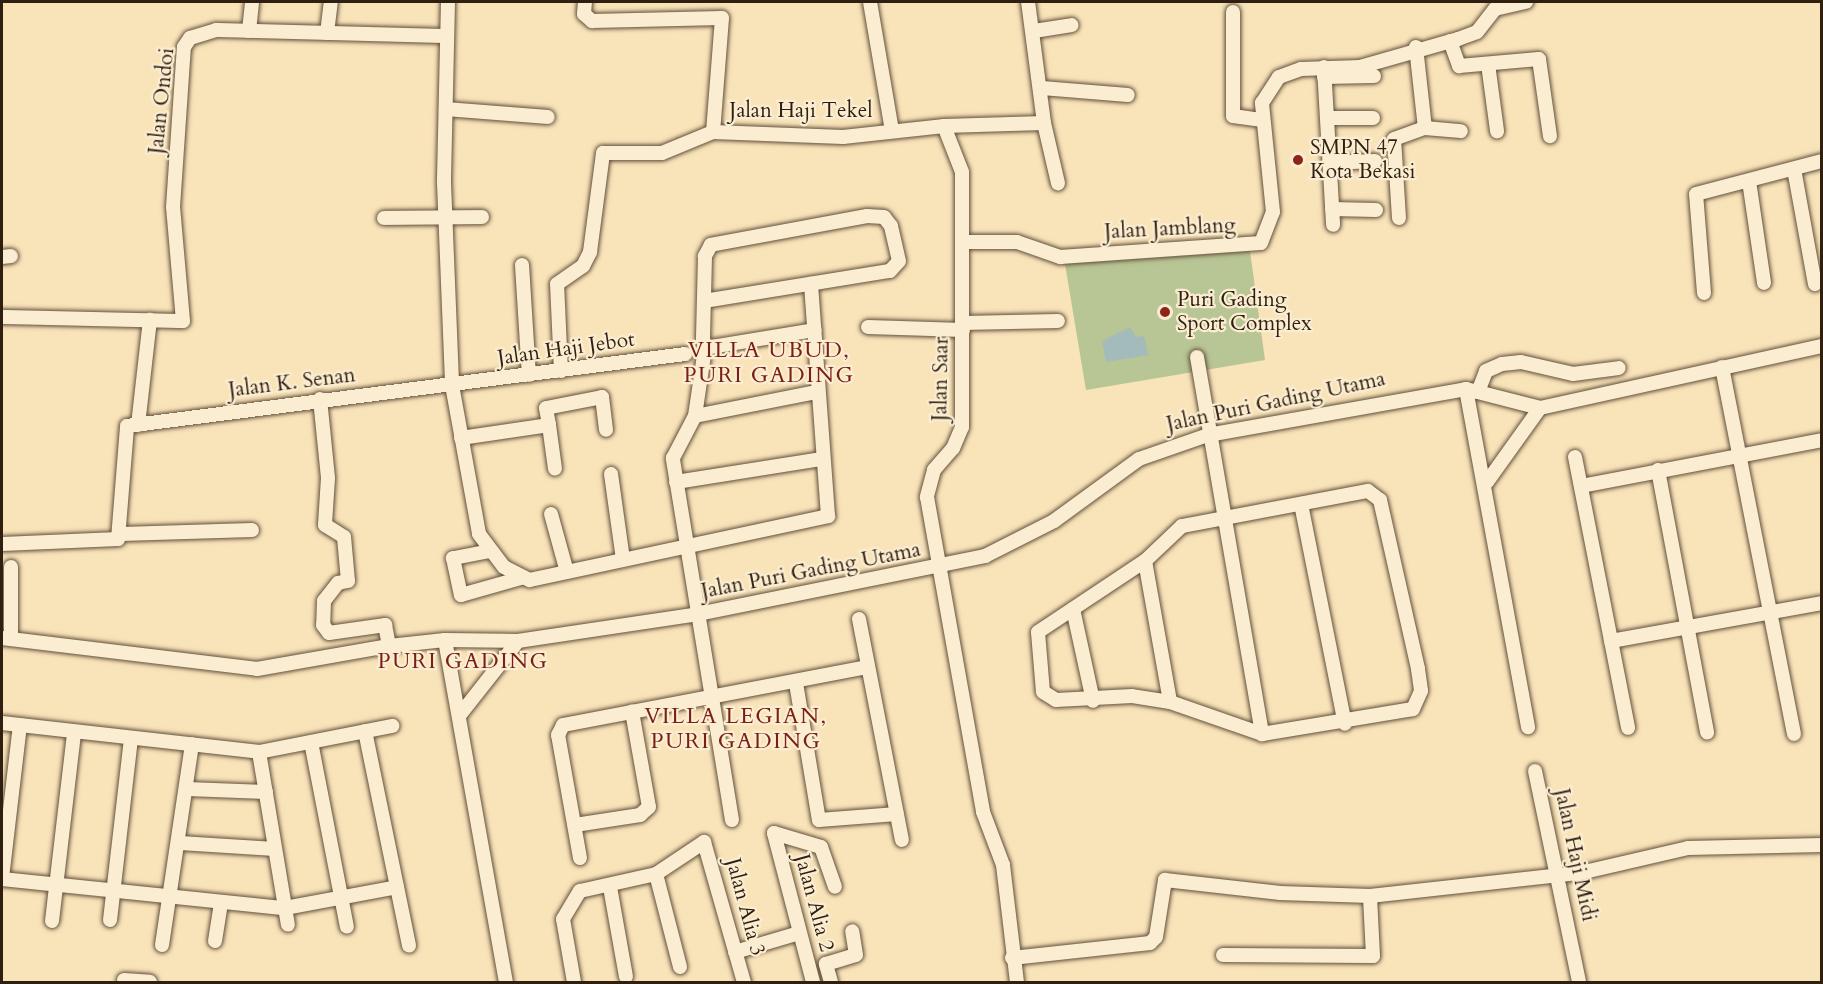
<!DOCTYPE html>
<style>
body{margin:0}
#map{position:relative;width:1823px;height:984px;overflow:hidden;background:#f9e3b9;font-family:Cardo,serif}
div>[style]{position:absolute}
.green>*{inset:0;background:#b8c594}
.water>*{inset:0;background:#a3bbba}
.roads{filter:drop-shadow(0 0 2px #62503b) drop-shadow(0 0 2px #62503b)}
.minor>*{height:14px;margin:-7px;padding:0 7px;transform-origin:7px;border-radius:7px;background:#fbedd2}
.dots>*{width:16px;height:16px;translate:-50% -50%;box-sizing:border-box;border:3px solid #fbedd2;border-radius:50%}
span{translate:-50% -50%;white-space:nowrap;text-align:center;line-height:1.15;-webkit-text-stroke:4.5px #fbedd2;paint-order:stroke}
.street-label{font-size:21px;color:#2f1f11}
.poi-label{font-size:21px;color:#2f1f11}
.left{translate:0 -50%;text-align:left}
.neighbourhood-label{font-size:22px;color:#7a1f14;letter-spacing:1.5px}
.frame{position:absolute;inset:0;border:3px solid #2f1f11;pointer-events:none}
</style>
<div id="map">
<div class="green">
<i style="clip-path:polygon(1250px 251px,1265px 360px,1086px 390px,1065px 264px)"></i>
</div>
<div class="water">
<i style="clip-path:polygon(1130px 327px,1136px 337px,1144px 336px,1148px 355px,1106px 362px,1102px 341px)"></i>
</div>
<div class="roads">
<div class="minor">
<i style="left:448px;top:2px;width:181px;rotate:91.3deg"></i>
<i style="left:444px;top:183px;width:202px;rotate:87.7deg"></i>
<i style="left:452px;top:385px;width:151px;rotate:79.7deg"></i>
<i style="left:479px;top:534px;width:41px;rotate:52.9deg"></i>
<i style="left:504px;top:567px;width:29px;rotate:27deg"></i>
<i style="left:530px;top:580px;width:305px;rotate:-12.1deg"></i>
<i style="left:828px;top:516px;width:233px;rotate:-94.2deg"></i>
<i style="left:585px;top:2px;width:12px;rotate:95deg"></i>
<i style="left:584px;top:14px;width:11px;rotate:41deg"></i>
<i style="left:592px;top:21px;width:130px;rotate:-1.3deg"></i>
<i style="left:722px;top:18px;width:114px;rotate:94.5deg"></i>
<i style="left:870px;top:2px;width:131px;rotate:80.3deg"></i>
<i style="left:1233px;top:12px;width:104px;rotate:90deg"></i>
<i style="left:1233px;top:116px;width:28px;rotate:8deg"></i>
<i style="left:249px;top:31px;width:29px;rotate:-84deg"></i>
<i style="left:1034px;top:31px;width:38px;rotate:-9deg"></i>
<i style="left:327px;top:33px;width:31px;rotate:-83deg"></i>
<i style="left:1450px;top:41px;width:27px;rotate:70deg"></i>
<i style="left:1459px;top:66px;width:80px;rotate:-5deg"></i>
<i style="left:1539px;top:59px;width:78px;rotate:81.9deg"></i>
<i style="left:1416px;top:47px;width:81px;rotate:83.7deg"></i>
<i style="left:1425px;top:128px;width:36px;rotate:5deg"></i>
<i style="left:1488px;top:64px;width:68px;rotate:82.3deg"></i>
<i style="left:1324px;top:67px;width:158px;rotate:86.7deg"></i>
<i style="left:1324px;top:77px;width:50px;rotate:-1.1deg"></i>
<i style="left:1042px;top:88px;width:86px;rotate:4.7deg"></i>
<i style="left:446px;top:109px;width:102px;rotate:4.5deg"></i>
<i style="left:1327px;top:118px;width:46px"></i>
<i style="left:1044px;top:123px;width:62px;rotate:76.9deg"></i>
<i style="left:944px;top:126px;width:49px;rotate:68.6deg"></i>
<i style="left:962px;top:172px;width:255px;rotate:90deg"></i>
<i style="left:962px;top:427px;width:23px;rotate:113deg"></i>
<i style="left:953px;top:448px;width:29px;rotate:131deg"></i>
<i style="left:934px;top:470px;width:28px;rotate:105deg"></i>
<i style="left:927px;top:497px;width:320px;rotate:79.9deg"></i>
<i style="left:983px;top:812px;width:57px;rotate:69.3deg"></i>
<i style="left:1003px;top:865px;width:118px;rotate:83.2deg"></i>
<i style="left:1329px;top:163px;width:46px;rotate:-2.5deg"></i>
<i style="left:1794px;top:169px;width:117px;rotate:79.7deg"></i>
<i style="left:1749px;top:181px;width:103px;rotate:81.6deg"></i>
<i style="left:1332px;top:209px;width:44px;rotate:1.3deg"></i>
<i style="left:384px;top:218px;width:98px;rotate:-0.6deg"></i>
<i style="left:1399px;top:218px;width:79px;rotate:-93.6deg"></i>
<i style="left:1394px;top:139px;width:33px;rotate:-20deg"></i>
<i style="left:964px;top:242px;width:53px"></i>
<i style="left:1017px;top:242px;width:46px;rotate:19.2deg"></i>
<i style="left:1060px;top:257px;width:201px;rotate:-4deg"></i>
<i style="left:1261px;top:243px;width:33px;rotate:-69deg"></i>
<i style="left:1273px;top:212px;width:110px;rotate:-95.8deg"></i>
<i style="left:1262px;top:103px;width:31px;rotate:-57deg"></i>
<i style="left:1279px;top:77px;width:23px;rotate:-20deg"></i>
<i style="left:1301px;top:69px;width:59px;rotate:-1.9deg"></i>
<i style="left:1360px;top:67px;width:102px;rotate:-15.9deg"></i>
<i style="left:1458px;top:39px;width:20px;rotate:-20deg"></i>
<i style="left:1477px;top:32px;width:29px;rotate:-52deg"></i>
<i style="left:1495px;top:9px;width:32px;rotate:-13deg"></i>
<i style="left:2px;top:257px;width:9px;rotate:-6deg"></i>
<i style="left:522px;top:265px;width:110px;rotate:86.4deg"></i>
<i style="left:1704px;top:293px;width:99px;rotate:-94.6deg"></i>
<i style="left:1696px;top:194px;width:130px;rotate:-14.7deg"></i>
<i style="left:704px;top:301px;width:188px;rotate:-9.2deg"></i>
<i style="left:890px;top:271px;width:13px;rotate:-48deg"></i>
<i style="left:899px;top:261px;width:36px;rotate:-103deg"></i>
<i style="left:891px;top:226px;width:11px;rotate:-128deg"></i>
<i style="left:884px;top:217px;width:17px;rotate:-177deg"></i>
<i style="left:867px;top:216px;width:159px;rotate:169.5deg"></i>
<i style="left:711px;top:245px;width:13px;rotate:119deg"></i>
<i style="left:705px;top:256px;width:82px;rotate:91.4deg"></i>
<i style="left:703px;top:338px;width:10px;rotate:79deg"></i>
<i style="left:2px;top:317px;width:181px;rotate:1.3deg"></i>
<i style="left:183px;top:321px;width:114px;rotate:-95deg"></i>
<i style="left:173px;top:207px;width:160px;rotate:-86.1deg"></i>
<i style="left:184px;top:47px;width:11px;rotate:-56deg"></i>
<i style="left:190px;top:38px;width:27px;rotate:-17deg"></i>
<i style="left:216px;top:30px;width:230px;rotate:1.5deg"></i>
<i style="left:963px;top:323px;width:95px;rotate:-1.2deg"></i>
<i style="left:868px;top:327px;width:95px;rotate:1.8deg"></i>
<i style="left:1197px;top:357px;width:383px;rotate:80.2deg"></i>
<i style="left:1722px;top:367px;width:374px;rotate:78.9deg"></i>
<i style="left:561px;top:371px;width:87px;rotate:-92.6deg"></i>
<i style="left:557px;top:284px;width:32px;rotate:-35deg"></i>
<i style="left:583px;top:266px;width:16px;rotate:-63deg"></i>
<i style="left:590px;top:252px;width:100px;rotate:-82.5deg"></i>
<i style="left:603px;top:153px;width:59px"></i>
<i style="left:662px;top:153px;width:55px;rotate:-22.4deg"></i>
<i style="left:713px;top:132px;width:130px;rotate:2.2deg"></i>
<i style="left:843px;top:137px;width:102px;rotate:-6.2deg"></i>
<i style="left:944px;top:126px;width:100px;rotate:-1.7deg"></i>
<i style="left:1044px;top:123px;width:122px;rotate:-97.5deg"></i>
<i style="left:1466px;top:389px;width:344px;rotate:79.6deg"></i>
<i style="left:1478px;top:392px;width:22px;rotate:-69deg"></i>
<i style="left:1486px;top:371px;width:17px;rotate:-24deg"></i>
<i style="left:1502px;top:364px;width:19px;rotate:-6deg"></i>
<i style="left:1521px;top:362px;width:53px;rotate:13deg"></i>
<i style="left:1573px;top:374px;width:46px;rotate:-7.4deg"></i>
<i style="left:320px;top:399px;width:79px;rotate:84.2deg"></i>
<i style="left:328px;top:478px;width:47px;rotate:93.7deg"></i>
<i style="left:325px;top:525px;width:22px;rotate:32deg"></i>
<i style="left:344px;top:537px;width:44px;rotate:84.8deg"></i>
<i style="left:348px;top:581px;width:10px;rotate:169deg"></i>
<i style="left:338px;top:583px;width:23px;rotate:128deg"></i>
<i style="left:324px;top:601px;width:24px;rotate:92deg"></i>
<i style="left:323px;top:625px;width:10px;rotate:53deg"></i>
<i style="left:329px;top:633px;width:57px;rotate:-8.1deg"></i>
<i style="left:385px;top:625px;width:21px;rotate:79deg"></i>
<i style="left:695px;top:416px;width:123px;rotate:-11.2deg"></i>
<i style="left:138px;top:425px;width:106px;rotate:-83.5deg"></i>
<i style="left:549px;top:425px;width:44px;rotate:82.2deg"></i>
<i style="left:461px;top:438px;width:89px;rotate:-8.4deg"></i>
<i style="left:549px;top:425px;width:17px;rotate:-100deg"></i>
<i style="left:546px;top:408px;width:57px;rotate:-11.1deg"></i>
<i style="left:602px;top:397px;width:33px;rotate:83deg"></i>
<i style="left:1575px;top:457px;width:276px;rotate:78.9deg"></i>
<i style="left:1658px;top:470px;width:267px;rotate:79.4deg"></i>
<i style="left:611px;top:474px;width:86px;rotate:82deg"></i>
<i style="left:676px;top:482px;width:148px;rotate:-9deg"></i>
<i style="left:1487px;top:482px;width:91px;rotate:-54.4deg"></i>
<i style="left:1581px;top:486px;width:245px;rotate:-10.8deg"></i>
<i style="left:1368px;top:491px;width:15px;rotate:37deg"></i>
<i style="left:1380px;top:500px;width:173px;rotate:77.3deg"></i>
<i style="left:1418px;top:669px;width:22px;rotate:82deg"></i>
<i style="left:1421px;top:691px;width:20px;rotate:114deg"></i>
<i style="left:1413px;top:709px;width:153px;rotate:170.6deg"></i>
<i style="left:1262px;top:734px;width:97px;rotate:-160.8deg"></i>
<i style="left:1170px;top:702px;width:38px;rotate:-171deg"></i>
<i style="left:1132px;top:696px;width:76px;rotate:177deg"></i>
<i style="left:1056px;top:700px;width:15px;rotate:-148deg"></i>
<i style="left:1043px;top:692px;width:60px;rotate:-94.8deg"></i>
<i style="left:1038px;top:632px;width:128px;rotate:-33.6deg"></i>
<i style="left:1145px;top:561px;width:51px;rotate:-43.4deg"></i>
<i style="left:1182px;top:526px;width:189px;rotate:-10.7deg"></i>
<i style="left:1301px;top:504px;width:224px;rotate:78.7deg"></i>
<i style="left:551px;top:514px;width:60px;rotate:74.6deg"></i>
<i style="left:121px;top:534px;width:131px;rotate:-1.7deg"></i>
<i style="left:2px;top:544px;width:116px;rotate:-2.5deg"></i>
<i style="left:118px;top:539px;width:113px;rotate:-85.4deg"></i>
<i style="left:127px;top:426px;width:563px;rotate:-7.35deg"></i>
<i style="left:490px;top:551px;width:38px;rotate:169deg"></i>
<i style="left:453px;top:558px;width:38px;rotate:78deg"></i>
<i style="left:461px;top:595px;width:62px;rotate:-15.8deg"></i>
<i style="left:1145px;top:561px;width:143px;rotate:79.9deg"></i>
<i style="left:1073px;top:609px;width:94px;rotate:77.7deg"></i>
<i style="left:859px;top:619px;width:225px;rotate:79deg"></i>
<i style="left:2px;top:638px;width:257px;rotate:6.9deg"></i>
<i style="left:257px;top:669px;width:134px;rotate:-9.9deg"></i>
<i style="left:389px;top:646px;width:56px;rotate:-6.1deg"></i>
<i style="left:445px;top:640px;width:73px;rotate:0.8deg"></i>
<i style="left:518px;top:641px;width:182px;rotate:-8.5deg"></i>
<i style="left:698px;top:614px;width:293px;rotate:-11.4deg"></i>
<i style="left:985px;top:556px;width:77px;rotate:-26.9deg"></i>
<i style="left:1054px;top:521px;width:105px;rotate:-36.1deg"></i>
<i style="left:1139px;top:459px;width:73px;rotate:-19.2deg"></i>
<i style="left:1208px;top:435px;width:262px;rotate:-10.1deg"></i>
<i style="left:1466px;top:389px;width:76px;rotate:14.4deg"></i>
<i style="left:1540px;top:408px;width:289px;rotate:-12.4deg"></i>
<i style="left:11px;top:639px;width:72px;rotate:-90deg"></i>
<i style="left:445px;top:640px;width:347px;rotate:79.9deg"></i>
<i style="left:1611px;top:641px;width:214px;rotate:-10.2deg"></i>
<i style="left:796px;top:683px;width:139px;rotate:80.5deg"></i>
<i style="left:819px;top:820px;width:78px;rotate:-4.4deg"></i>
<i style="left:459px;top:716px;width:95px;rotate:-51.8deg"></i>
<i style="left:2px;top:723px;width:259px;rotate:6.4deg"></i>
<i style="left:259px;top:752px;width:136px;rotate:-11.1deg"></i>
<i style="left:365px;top:731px;width:219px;rotate:78.4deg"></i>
<i style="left:311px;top:742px;width:188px;rotate:79deg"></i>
<i style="left:259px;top:752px;width:175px;rotate:80.5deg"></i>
<i style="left:1535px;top:771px;width:216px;rotate:78.2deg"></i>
<i style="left:187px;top:789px;width:79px;rotate:2.2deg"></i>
<i style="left:732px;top:820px;width:367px;rotate:-99.3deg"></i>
<i style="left:673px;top:458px;width:47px;rotate:-62.4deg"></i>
<i style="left:695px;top:416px;width:69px;rotate:-81.6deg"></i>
<i style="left:705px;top:348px;width:111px;rotate:-9.3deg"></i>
<i style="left:575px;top:825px;width:66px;rotate:-8.7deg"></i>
<i style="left:640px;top:815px;width:12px;rotate:-42deg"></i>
<i style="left:649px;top:807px;width:97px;rotate:-100.1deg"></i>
<i style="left:180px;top:843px;width:95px;rotate:3.6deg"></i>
<i style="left:580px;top:858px;width:125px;rotate:-100.1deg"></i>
<i style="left:558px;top:735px;width:11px;rotate:-63deg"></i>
<i style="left:563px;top:725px;width:310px;rotate:-10.8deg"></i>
<i style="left:656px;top:874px;width:96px;rotate:75.5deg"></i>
<i style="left:2px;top:878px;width:154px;rotate:-83.3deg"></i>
<i style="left:2px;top:879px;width:284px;rotate:5.9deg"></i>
<i style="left:285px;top:908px;width:114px;rotate:-10.6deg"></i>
<i style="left:610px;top:887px;width:91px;rotate:79.9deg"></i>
<i style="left:110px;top:920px;width:182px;rotate:-83.4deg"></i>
<i style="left:52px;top:921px;width:189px;rotate:-83.3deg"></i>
<i style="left:215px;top:941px;width:38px;rotate:-81deg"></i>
<i style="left:162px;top:945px;width:203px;rotate:-81.5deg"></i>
<i style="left:735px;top:952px;width:67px;rotate:-16.5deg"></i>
<i style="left:1223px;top:955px;width:150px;rotate:0.4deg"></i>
<i style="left:1373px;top:956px;width:60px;rotate:-92.9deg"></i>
<i style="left:1012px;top:958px;width:139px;rotate:-6.2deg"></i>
<i style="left:1150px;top:943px;width:8px;rotate:-45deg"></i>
<i style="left:1156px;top:937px;width:58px;rotate:-81deg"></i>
<i style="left:1165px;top:880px;width:116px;rotate:6.4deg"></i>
<i style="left:1280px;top:893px;width:90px;rotate:1.9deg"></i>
<i style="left:1370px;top:896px;width:211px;rotate:-6.3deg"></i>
<i style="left:1580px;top:873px;width:111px;rotate:-13deg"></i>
<i style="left:1688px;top:848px;width:134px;rotate:-1.3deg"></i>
<i style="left:124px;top:980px;width:26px;rotate:4deg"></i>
<i style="left:574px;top:982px;width:64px;rotate:-99.9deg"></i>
<i style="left:563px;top:919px;width:33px;rotate:-59deg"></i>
<i style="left:580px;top:891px;width:78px;rotate:-12.6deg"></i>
<i style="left:656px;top:874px;width:58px;rotate:-33.7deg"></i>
<i style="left:704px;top:842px;width:146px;rotate:74.1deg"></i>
<i style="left:813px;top:982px;width:154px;rotate:-104.7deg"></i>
<i style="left:774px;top:833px;width:49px;rotate:16.6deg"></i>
<i style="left:821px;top:847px;width:42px;rotate:70.7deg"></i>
<i style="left:831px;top:982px;width:19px;rotate:-106deg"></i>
<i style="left:826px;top:964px;width:31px;rotate:-17deg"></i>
<i style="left:856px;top:955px;width:24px;rotate:-99deg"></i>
</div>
</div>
<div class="dots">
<i style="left:1298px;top:160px;background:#8f2418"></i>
<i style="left:1165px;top:312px;background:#8f2418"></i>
</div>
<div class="street-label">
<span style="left:162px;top:101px;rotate:-84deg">Jalan Ondoi</span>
<span style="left:801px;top:111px">Jalan Haji Tekel</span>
<span style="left:1170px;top:229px;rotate:-3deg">Jalan Jamblang</span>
<span style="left:566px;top:349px;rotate:-8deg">Jalan Haji Jebot</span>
<span style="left:941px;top:379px;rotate:-89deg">Jalan Saar</span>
<span style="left:292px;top:383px;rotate:-7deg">Jalan K. Senan</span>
<span style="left:1276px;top:402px;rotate:-12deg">Jalan Puri Gading Utama</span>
<span style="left:811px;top:571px;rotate:-11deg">Jalan Puri Gading Utama</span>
<span style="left:1575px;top:855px;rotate:78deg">Jalan Haji Midi</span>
<span style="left:814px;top:903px;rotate:75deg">Jalan Alia 2</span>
<span style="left:745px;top:907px;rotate:75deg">Jalan Alia 3</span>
</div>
<div class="poi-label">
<span class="left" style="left:1310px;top:160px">SMPN 47<br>Kota Bekasi</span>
<span class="left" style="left:1177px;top:312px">Puri Gading<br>Sport Complex</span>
</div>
<div class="neighbourhood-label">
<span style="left:769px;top:363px">VILLA UBUD,<br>PURI GADING</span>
<span style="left:463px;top:662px">PURI GADING</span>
<span style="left:736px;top:729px">VILLA LEGIAN,<br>PURI GADING</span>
</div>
<div class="frame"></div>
</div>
